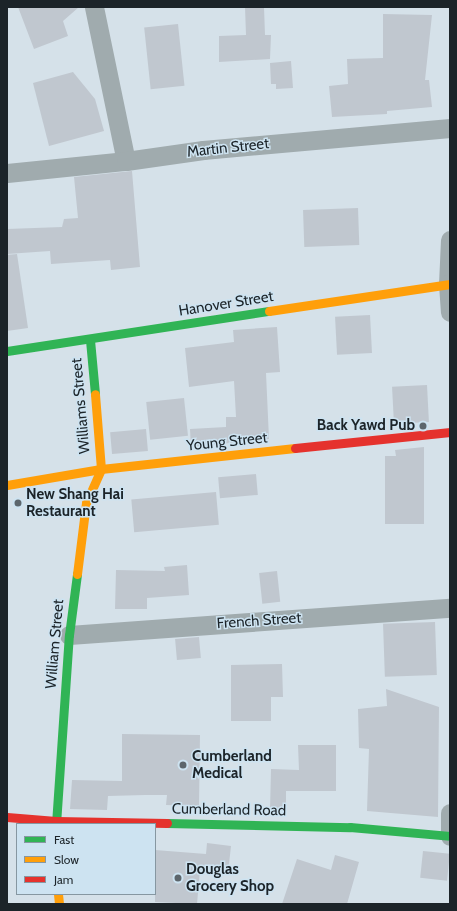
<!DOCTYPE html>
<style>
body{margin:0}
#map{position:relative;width:457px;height:911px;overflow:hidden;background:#d5e1e9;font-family:Cabin,sans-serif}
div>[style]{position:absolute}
.building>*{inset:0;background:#c0c7cf;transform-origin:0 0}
.street>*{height:19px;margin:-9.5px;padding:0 9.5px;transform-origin:9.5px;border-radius:9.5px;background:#a0abae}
.fast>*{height:9px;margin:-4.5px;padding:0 4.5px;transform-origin:4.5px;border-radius:4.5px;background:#30b455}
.slow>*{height:9px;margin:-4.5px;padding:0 4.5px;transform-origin:4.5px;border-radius:4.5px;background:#ff9f0a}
.jam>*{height:9px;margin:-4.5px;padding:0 4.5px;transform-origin:4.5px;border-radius:4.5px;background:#e5322d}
.dots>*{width:11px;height:11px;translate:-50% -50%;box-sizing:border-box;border:2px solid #cde3f1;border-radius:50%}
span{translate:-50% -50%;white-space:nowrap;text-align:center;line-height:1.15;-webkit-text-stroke:3px #cde3f1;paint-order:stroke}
.street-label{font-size:15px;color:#1c2429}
.poi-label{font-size:15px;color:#1c2429;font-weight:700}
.right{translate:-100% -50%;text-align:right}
.left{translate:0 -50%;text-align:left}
.frame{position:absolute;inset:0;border:8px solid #1c2429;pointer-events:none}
.legend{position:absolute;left:16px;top:823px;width:140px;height:72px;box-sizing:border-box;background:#cde3f1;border:1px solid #8697a1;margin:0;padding:5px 7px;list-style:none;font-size:12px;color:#1c2429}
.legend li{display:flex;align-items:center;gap:8px;height:20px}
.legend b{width:20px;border:1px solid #8697a1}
</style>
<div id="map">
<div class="building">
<i style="clip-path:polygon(18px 7px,79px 7px,63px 21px,68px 36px,34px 49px)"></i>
<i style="clip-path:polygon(245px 7px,264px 7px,265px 35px,271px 35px,270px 59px,219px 62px,219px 36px,246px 35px)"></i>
<i style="clip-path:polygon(383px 14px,432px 15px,425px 80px,429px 80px,432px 107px,387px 111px,387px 114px,332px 117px,329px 86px,348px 84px,347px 59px,383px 58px)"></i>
<i style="left:178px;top:24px;width:62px;height:34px;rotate:84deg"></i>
<i style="clip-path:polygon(291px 61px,293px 88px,276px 89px,276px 84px,271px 84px,270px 63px)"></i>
<i style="clip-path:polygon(73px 72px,95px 99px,104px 131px,49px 146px,33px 83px)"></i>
<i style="clip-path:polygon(132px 171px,140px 267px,111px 270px,110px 260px,51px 264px,50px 251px,7px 254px,7px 229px,62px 227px,64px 219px,78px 218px,74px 177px)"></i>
<i style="left:358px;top:208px;width:37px;height:55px;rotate:88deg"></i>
<i style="clip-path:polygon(17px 254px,28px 328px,7px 331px,7px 255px)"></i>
<i style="left:370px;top:315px;width:38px;height:35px;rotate:87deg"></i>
<i style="clip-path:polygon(277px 327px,280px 372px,266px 373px,269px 439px,191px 447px,190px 429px,226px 427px,226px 417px,236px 417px,234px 381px,189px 387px,185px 348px,234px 342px,233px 330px)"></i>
<i style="left:427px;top:385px;width:37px;height:35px;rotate:87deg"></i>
<i style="left:184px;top:398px;width:38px;height:38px;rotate:84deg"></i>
<i style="left:146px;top:429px;width:22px;height:36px;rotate:85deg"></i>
<i style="clip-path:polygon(424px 447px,424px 524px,385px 524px,385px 456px,396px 456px,395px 450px)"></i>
<i style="left:256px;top:474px;width:21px;height:38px;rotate:85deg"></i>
<i style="left:216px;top:492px;width:33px;height:85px;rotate:85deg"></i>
<i style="clip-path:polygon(187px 565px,189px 595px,147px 598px,147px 609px,115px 609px,116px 570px,165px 571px,164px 567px)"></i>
<i style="left:277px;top:571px;width:31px;height:18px;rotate:84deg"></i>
<i style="left:435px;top:622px;width:53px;height:52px;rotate:88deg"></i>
<i style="left:199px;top:637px;width:21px;height:24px;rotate:85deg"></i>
<i style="clip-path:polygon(282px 664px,283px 697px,271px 697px,271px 721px,231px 721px,231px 665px)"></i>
<i style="clip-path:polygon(386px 689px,439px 707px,438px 817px,367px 811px,369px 749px,359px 748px,358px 709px,387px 706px)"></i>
<i style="clip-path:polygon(122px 734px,200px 735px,199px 806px,166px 805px,167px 795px,145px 795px,108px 796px,107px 810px,70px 809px,72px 780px,122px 781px)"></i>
<i style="clip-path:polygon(298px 745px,336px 745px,336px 791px,286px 791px,286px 811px,270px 811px,271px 769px,299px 770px)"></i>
<i style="clip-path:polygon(207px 843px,231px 846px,228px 873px,200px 870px,197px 904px,155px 902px,155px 850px,206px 854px)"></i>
<i style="left:423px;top:851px;width:27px;height:27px;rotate:6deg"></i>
<i style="clip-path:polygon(335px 855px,359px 862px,347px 904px,282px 904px,297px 859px,331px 870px)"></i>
</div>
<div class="street">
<i style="left:94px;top:7px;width:157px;rotate:78.3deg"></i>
<i style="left:7px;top:173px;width:120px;rotate:-5.8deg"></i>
<i style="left:126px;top:161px;width:78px;rotate:-8.1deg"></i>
<i style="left:203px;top:150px;width:248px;rotate:-5.1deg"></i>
<i style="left:450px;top:240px;width:44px;rotate:92.6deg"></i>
<i style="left:448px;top:284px;width:28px;rotate:86deg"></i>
<i style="left:69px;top:635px;width:382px;rotate:-4.1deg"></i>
<i style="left:450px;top:836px;width:23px;rotate:-90deg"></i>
</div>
<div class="fast">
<i style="left:90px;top:340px;width:54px;rotate:84.7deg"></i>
<i style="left:7px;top:351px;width:265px;rotate:-8.7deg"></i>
<i style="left:167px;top:823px;width:183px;rotate:1.3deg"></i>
<i style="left:350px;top:827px;width:100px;rotate:5.1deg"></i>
<i style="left:56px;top:824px;width:189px;rotate:-86.1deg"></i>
<i style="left:69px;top:635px;width:62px;rotate:-82.5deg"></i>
</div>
<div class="slow">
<i style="left:269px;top:311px;width:183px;rotate:-8.5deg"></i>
<i style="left:7px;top:485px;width:95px;rotate:-9.7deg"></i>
<i style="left:101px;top:469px;width:195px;rotate:-6.2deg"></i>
<i style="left:77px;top:574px;width:72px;rotate:-82.8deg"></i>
<i style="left:86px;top:503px;width:37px;rotate:-66deg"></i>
<i style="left:101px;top:469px;width:75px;rotate:-94.6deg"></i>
<i style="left:58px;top:894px;width:10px;rotate:84deg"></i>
</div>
<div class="jam">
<i style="left:295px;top:448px;width:156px;rotate:-5.9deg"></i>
<i style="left:7px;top:817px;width:49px;rotate:4.7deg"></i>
<i style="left:56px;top:821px;width:111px;rotate:1deg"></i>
</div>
<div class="dots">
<i style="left:423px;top:426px;background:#5d666c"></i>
<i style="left:18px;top:503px;background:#5d666c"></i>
<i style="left:183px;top:765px;background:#5d666c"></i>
<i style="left:178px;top:878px;background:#5d666c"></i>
</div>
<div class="street-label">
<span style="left:228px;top:148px;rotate:-6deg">Martin Street</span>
<span style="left:226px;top:304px;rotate:-9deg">Hanover Street</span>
<span style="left:81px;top:406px;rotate:-95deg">Williams Street</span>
<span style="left:227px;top:442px;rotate:-6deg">Young Street</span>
<span style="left:259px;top:621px;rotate:-4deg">French Street</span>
<span style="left:55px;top:644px;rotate:-85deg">William Street</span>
<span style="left:229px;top:810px;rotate:1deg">Cumberland Road</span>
</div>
<div class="poi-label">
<span class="right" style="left:415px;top:426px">Back Yawd Pub</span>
<span class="left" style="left:26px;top:503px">New Shang Hai<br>Restaurant</span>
<span class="left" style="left:192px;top:765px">Cumberland<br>Medical</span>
<span class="left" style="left:186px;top:878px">Douglas<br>Grocery Shop</span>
</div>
<div class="frame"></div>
<ul class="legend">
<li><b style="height:5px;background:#30b455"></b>Fast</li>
<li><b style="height:5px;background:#ff9f0a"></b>Slow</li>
<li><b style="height:5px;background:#e5322d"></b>Jam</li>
</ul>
</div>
